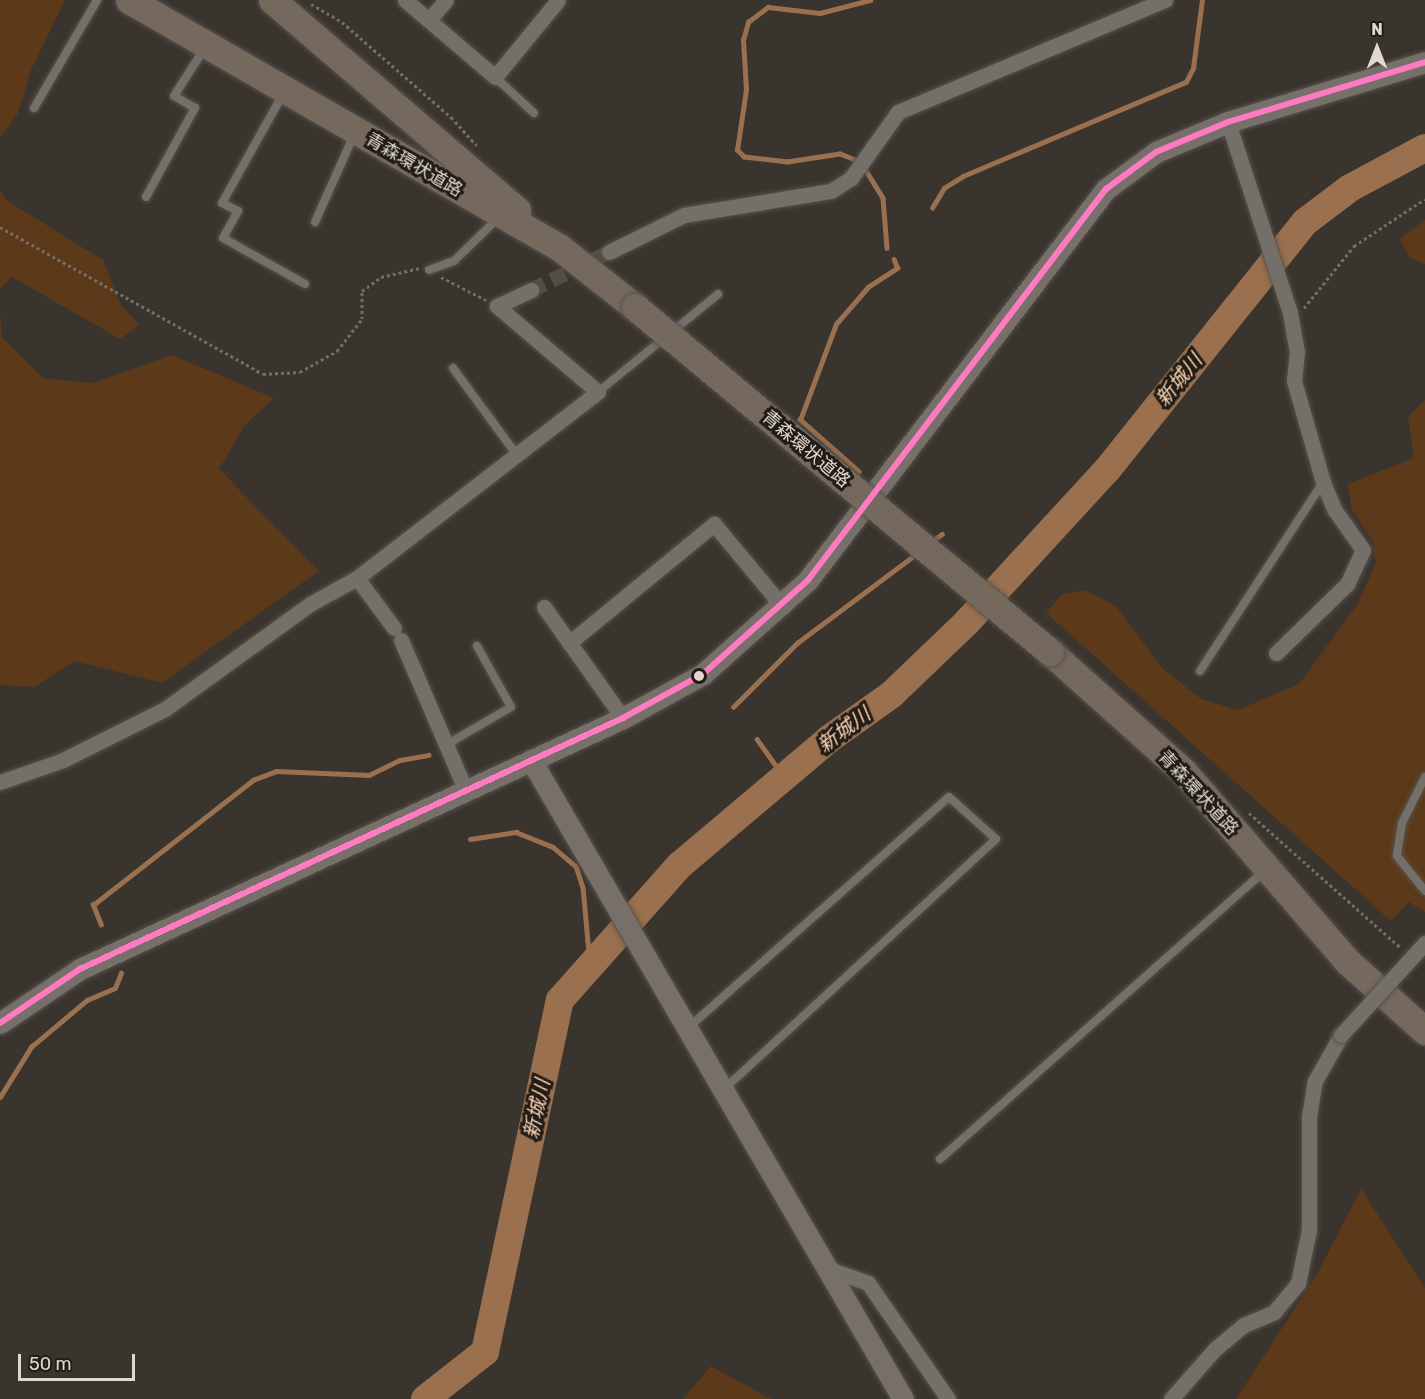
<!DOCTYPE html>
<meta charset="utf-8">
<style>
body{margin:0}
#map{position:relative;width:1425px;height:1399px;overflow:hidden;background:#3a342e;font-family:Rubik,"Noto Sans JP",sans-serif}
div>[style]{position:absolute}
.green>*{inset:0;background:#5c3918}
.stream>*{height:4.5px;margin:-2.25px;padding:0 2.25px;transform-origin:2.25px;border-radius:2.25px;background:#9a704e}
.river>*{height:28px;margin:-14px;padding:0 14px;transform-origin:14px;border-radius:14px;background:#9a704e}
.street-tunnel>*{height:15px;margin-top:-7.5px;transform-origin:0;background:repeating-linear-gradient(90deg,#534d46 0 15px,transparent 0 23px)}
.path>*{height:3px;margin-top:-1.5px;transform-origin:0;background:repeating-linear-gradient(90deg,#726d69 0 3px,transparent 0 6px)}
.roads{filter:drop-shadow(0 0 2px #57514b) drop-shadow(0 0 2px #57514b)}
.lane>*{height:8px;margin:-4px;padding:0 4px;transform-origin:4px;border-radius:4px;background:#756f6a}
.street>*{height:15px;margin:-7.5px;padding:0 7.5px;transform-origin:7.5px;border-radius:7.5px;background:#756f6a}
.secondary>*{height:21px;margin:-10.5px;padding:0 10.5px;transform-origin:10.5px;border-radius:10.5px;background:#77706a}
.highway>*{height:27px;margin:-13.5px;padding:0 13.5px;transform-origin:13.5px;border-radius:13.5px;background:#75695e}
.bridges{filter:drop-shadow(0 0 2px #57514b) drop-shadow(0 0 2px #57514b)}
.street-bridge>*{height:15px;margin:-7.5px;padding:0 7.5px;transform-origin:7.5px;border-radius:7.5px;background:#756f6a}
.highway-bridge>*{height:27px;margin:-13.5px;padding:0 13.5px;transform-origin:13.5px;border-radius:13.5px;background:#75695e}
.bus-1>*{height:6px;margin:-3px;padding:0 3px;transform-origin:3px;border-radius:3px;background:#fe7ac1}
.dots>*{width:16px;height:16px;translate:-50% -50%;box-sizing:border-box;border:3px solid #221c17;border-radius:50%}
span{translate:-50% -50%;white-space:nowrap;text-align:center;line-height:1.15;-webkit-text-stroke:6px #221c17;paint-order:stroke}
.street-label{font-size:18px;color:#e0d8d1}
.water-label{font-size:20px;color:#fed5b4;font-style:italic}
.north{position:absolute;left:1347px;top:18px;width:60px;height:60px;-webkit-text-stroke:4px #221c17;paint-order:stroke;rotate:0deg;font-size:16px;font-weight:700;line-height:24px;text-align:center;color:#e0d8d1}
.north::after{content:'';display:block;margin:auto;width:21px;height:27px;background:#e0d8d1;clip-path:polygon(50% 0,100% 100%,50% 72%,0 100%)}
.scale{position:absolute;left:18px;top:1354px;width:117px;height:27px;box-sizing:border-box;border:3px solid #e0d8d1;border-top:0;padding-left:8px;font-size:18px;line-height:21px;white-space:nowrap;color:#e0d8d1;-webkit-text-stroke:4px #221c17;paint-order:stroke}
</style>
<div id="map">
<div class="green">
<i style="clip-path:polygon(0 0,65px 0,31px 70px,18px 113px,0 138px)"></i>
<i style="clip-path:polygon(0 190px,6px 200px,103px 260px,121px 305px,139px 325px,120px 339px,12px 277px,0 289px)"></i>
<i style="clip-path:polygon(1425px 220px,1425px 264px,1410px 258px,1400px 239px)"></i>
<i style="clip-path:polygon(0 312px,2px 337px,43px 378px,93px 383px,172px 355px,274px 398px,245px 425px,219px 469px,319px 571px,162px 683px,74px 661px,34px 687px,0 685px)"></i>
<i style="clip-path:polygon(1425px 400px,1425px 912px,1409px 902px,1391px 921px,1046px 613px,1062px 594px,1085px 590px,1116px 606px,1161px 667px,1201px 699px,1238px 710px,1299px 684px,1357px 605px,1376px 563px,1373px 541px,1352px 510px,1348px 484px,1414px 458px,1408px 417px)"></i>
<i style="clip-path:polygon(1361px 1189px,1425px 1288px,1425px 1399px,1236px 1399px,1316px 1276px)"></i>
<i style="clip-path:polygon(711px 1366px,771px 1399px,683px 1399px)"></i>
</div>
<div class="stream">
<i style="left:855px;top:160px;width:16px;rotate:-158deg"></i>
<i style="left:840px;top:154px;width:53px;rotate:171.3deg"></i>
<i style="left:788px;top:162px;width:44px;rotate:-173.5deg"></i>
<i style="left:744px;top:157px;width:10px;rotate:-135deg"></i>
<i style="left:737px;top:150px;width:61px;rotate:-81.5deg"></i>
<i style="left:746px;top:90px;width:50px;rotate:-93.4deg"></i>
<i style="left:743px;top:40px;width:19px;rotate:-74deg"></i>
<i style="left:748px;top:22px;width:25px;rotate:-37deg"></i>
<i style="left:768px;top:7px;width:52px;rotate:6.6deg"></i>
<i style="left:820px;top:13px;width:52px;rotate:-14.6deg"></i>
<i style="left:865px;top:169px;width:34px;rotate:58deg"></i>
<i style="left:883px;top:198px;width:50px;rotate:85.4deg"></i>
<i style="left:932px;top:208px;width:23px;rotate:-59deg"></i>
<i style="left:944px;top:188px;width:22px;rotate:-32deg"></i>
<i style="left:963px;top:176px;width:242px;rotate:-22.9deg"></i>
<i style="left:1186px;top:82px;width:16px;rotate:-63deg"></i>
<i style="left:1193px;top:68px;width:69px;rotate:-82.5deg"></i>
<i style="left:859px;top:472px;width:79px;rotate:-138.6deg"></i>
<i style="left:800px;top:420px;width:103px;rotate:-69.4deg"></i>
<i style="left:836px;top:324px;width:49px;rotate:-49.1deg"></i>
<i style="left:868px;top:287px;width:35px;rotate:-33deg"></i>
<i style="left:897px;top:268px;width:9px;rotate:-111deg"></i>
<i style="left:932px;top:541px;width:12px;rotate:-35deg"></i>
<i style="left:733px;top:707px;width:91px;rotate:-45deg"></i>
<i style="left:797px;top:643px;width:149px;rotate:-36.8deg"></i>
<i style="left:757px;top:739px;width:47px;rotate:54.6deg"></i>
<i style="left:470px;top:839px;width:47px;rotate:-8.7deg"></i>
<i style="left:516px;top:832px;width:40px;rotate:22deg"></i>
<i style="left:553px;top:847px;width:30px;rotate:40deg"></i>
<i style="left:576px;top:866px;width:22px;rotate:72deg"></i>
<i style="left:583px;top:887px;width:77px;rotate:84.8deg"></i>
<i style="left:101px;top:925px;width:22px;rotate:-112deg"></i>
<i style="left:93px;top:905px;width:203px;rotate:-38deg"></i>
<i style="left:253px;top:780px;width:25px;rotate:-21deg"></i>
<i style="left:276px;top:771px;width:93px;rotate:2.5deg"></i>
<i style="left:369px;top:775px;width:34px;rotate:-26deg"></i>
<i style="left:400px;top:760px;width:29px;rotate:-10deg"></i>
<i style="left:0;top:1097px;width:59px;rotate:-58.2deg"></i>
<i style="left:31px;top:1047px;width:73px;rotate:-40deg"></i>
<i style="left:87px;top:1000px;width:30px;rotate:-23deg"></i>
<i style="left:115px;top:988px;width:16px;rotate:-68deg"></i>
</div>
<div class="river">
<i style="left:425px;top:1399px;width:76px;rotate:-38.1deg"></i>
<i style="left:485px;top:1352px;width:360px;rotate:-78deg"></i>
<i style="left:560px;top:1000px;width:181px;rotate:-48.4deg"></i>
<i style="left:680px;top:865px;width:195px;rotate:-40.2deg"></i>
<i style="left:829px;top:739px;width:77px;rotate:-35.5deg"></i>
<i style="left:892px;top:694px;width:104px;rotate:-43.8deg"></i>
<i style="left:967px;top:622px;width:207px;rotate:-47.4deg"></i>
<i style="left:1107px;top:470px;width:317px;rotate:-51.4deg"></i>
<i style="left:1305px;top:222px;width:56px;rotate:-37.1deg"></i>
<i style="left:1350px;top:188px;width:85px;rotate:-28.1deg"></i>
</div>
<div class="street-tunnel">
<i style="left:531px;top:290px;width:87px;rotate:-26deg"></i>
</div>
<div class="path">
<i style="left:311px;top:4px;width:36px;rotate:30deg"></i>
<i style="left:342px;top:22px;width:145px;rotate:41.1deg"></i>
<i style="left:451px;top:117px;width:38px;rotate:48deg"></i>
<i style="left:0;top:227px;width:301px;rotate:29.2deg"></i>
<i style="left:263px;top:374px;width:37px;rotate:-3deg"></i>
<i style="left:300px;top:372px;width:43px;rotate:-29.6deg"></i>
<i style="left:337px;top:351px;width:41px;rotate:-52deg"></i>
<i style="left:362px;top:319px;width:28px;rotate:-90deg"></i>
<i style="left:362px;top:291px;width:24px;rotate:-36deg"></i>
<i style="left:381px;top:277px;width:39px;rotate:-13deg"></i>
<i style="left:441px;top:277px;width:51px;rotate:27.1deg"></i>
<i style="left:1304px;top:308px;width:80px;rotate:-51.1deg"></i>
<i style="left:1354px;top:246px;width:85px;rotate:-33.5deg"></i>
<i style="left:1249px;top:813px;width:203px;rotate:41.6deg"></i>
</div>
<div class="roads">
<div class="lane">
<i style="left:495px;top:77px;width:53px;rotate:42.7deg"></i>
<i style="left:283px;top:94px;width:125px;rotate:119.2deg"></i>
<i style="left:222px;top:203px;width:18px;rotate:27deg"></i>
<i style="left:238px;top:211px;width:31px;rotate:119deg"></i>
<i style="left:223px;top:238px;width:94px;rotate:29.3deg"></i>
<i style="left:34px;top:108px;width:125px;rotate:-59.7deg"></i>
<i style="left:146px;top:197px;width:102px;rotate:-61.2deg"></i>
<i style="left:195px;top:108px;width:24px;rotate:-150deg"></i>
<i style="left:174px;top:96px;width:56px;rotate:-57.4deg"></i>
<i style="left:315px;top:222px;width:95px;rotate:-65.9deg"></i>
<i style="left:429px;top:270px;width:27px;rotate:-20deg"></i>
<i style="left:454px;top:261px;width:60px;rotate:-44.3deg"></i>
<i style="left:453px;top:368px;width:108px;rotate:53.7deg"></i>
<i style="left:598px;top:392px;width:155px;rotate:-39.2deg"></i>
<i style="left:1200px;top:671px;width:225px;rotate:-56.9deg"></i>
<i style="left:446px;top:745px;width:75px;rotate:-30.3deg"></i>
<i style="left:511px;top:707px;width:70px;rotate:-119.1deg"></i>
<i style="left:1425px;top:777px;width:51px;rotate:116.6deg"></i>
<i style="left:1402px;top:823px;width:33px;rotate:99deg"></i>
<i style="left:1397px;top:856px;width:45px;rotate:51.3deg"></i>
<i style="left:689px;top:1027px;width:347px;rotate:-41.5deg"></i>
<i style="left:949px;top:797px;width:63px;rotate:41.8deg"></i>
<i style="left:996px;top:839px;width:369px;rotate:137.4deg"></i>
<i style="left:940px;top:1159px;width:432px;rotate:-41.6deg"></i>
</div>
<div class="street">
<i style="left:405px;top:0;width:118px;rotate:40.5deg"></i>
<i style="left:495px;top:77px;width:99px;rotate:-50.7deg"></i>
<i style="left:429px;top:20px;width:26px;rotate:-50deg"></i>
<i style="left:1228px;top:122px;width:201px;rotate:72deg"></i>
<i style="left:1290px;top:313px;width:40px;rotate:80deg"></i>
<i style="left:1297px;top:352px;width:29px;rotate:96deg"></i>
<i style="left:1294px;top:381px;width:105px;rotate:74deg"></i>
<i style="left:1323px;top:482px;width:29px;rotate:68deg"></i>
<i style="left:1334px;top:509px;width:50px;rotate:54.7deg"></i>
<i style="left:1363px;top:550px;width:38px;rotate:115deg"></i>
<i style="left:1347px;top:584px;width:99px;rotate:135.8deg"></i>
<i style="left:609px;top:252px;width:84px;rotate:-26.3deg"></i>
<i style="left:684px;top:215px;width:149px;rotate:-9.3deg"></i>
<i style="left:831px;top:191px;width:24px;rotate:-33deg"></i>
<i style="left:851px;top:178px;width:81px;rotate:-54.5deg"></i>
<i style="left:898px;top:112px;width:290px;rotate:-22.8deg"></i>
<i style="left:357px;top:578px;width:62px;rotate:53.5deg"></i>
<i style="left:544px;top:607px;width:136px;rotate:54.6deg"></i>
<i style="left:401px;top:640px;width:164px;rotate:66.7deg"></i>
<i style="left:569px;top:643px;width:188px;rotate:-39.4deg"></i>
<i style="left:714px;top:524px;width:108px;rotate:50.3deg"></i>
<i style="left:0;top:782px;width:67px;rotate:-19.2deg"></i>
<i style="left:63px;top:760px;width:114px;rotate:-26.6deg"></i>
<i style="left:165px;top:709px;width:179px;rotate:-35.9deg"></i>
<i style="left:310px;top:604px;width:54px;rotate:-29deg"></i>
<i style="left:357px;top:578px;width:304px;rotate:-37.7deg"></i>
<i style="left:598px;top:392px;width:133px;rotate:-139.6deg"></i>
<i style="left:497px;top:306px;width:38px;rotate:-25deg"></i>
<i style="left:826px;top:1268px;width:45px;rotate:19.7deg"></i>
<i style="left:868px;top:1283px;width:141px;rotate:55.4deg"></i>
<i style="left:1171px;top:1399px;width:67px;rotate:-48.7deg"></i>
<i style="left:1215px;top:1349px;width:38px;rotate:-40deg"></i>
<i style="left:1244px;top:1325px;width:33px;rotate:-23deg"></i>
<i style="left:1274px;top:1312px;width:38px;rotate:-50deg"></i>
<i style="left:1298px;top:1283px;width:54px;rotate:-78.3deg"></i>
<i style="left:1309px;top:1230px;width:113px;rotate:-90deg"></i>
<i style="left:1309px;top:1117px;width:36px;rotate:-81deg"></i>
<i style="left:1315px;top:1081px;width:53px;rotate:-60.5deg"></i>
</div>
<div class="secondary">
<i style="left:531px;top:760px;width:739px;rotate:59.79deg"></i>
<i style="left:0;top:1023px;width:97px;rotate:-34deg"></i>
<i style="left:80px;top:969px;width:598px;rotate:-24.81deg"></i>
<i style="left:623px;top:718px;width:91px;rotate:-28.8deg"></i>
<i style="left:703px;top:674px;width:141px;rotate:-41.8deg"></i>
<i style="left:808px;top:580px;width:492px;rotate:-52.7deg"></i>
<i style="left:1106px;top:189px;width:62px;rotate:-36.5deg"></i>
<i style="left:1156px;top:152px;width:78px;rotate:-22.6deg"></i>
<i style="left:1228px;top:122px;width:206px;rotate:-16.9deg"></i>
</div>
<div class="highway">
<i style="left:129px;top:0;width:497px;rotate:29.9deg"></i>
<i style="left:560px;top:248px;width:95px;rotate:38.2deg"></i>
<i style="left:272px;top:0;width:323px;rotate:40.6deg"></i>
<i style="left:1050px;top:652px;width:180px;rotate:41.8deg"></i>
<i style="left:1184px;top:772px;width:250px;rotate:49.2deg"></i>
<i style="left:1347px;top:961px;width:105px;rotate:41.9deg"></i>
</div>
</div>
<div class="bridges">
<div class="street-bridge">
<i style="left:1341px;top:1035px;width:125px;rotate:-47.6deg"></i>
</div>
<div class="highway-bridge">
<i style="left:635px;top:307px;width:540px;rotate:39.74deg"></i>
</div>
</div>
<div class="bus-1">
<i style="left:0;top:1023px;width:97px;rotate:-34deg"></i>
<i style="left:80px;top:969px;width:598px;rotate:-24.81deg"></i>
<i style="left:623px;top:718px;width:91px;rotate:-28.8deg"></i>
<i style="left:703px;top:674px;width:141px;rotate:-41.8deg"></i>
<i style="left:808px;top:580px;width:492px;rotate:-52.7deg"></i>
<i style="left:1106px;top:189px;width:62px;rotate:-36.5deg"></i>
<i style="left:1156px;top:152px;width:78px;rotate:-22.6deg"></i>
<i style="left:1228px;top:122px;width:206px;rotate:-16.9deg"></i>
</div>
<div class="dots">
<i style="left:699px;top:676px;background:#e0d8d1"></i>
</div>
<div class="street-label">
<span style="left:414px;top:165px;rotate:30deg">青森環状道路</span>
<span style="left:806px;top:449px;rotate:40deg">青森環状道路</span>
<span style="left:1198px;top:793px;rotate:47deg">青森環状道路</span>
</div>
<div class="water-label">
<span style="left:1179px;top:380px;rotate:-51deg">新城川</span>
<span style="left:844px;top:730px;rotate:-37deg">新城川</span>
<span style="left:537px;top:1109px;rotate:-78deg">新城川</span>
</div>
<div class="north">N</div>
<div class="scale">50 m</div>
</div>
